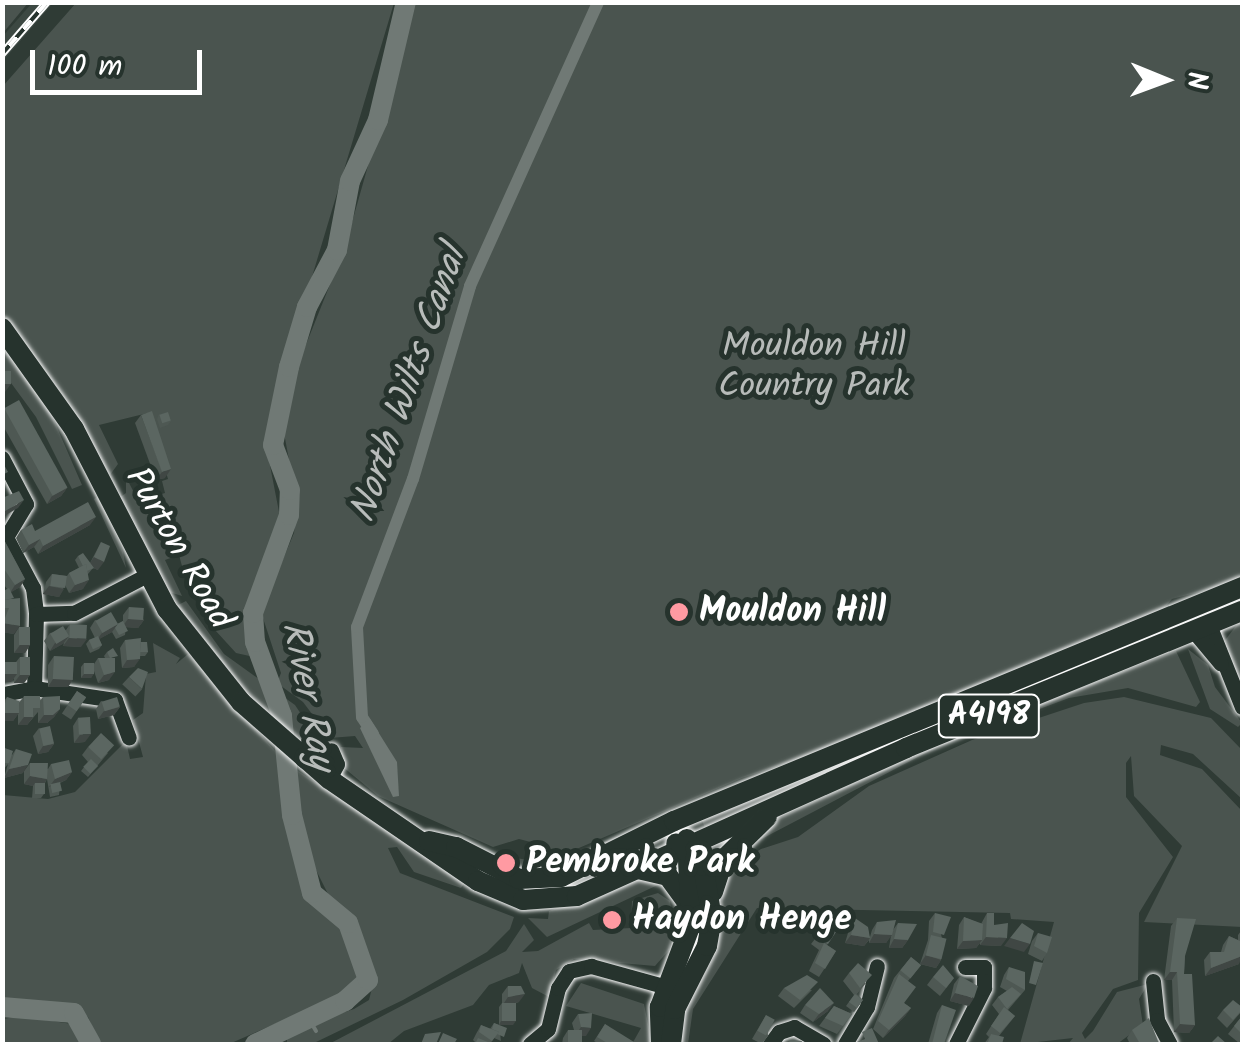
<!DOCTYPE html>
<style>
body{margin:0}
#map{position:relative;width:1245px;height:1047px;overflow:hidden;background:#2f3b35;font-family:Kalam,sans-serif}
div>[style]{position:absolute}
.built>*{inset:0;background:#3c4842}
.green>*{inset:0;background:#4a544f}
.water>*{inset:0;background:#707975}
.stream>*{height:4px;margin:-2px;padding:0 2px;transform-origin:2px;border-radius:2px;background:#707975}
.canal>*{height:12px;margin:-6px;padding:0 6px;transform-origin:6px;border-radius:6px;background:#707975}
.river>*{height:20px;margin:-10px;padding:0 10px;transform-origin:10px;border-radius:10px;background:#707975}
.roads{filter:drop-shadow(0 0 2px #fff) drop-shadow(0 0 2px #fff)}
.minor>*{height:15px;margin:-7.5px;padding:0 7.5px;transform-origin:7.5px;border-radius:7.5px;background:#26332d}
.major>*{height:20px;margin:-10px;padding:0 10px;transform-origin:10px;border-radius:10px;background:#26332d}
.rail>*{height:8px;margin-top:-4px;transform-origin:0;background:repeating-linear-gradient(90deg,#26332d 0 11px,#fff 0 22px);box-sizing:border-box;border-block:2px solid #fff}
.wall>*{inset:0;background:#4e5853;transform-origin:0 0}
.shaded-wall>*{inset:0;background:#404744}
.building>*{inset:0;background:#5b6661;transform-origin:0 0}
.dots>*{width:28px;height:28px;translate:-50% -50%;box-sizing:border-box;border:5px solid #26332d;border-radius:50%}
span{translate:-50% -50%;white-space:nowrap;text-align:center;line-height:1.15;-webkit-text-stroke:10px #26332d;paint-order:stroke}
.shield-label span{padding:2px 8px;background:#26332d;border:2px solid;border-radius:8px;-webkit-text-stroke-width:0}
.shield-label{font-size:32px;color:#fff;font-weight:700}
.park-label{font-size:35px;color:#b7bbb9}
.street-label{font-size:35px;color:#fff}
.poi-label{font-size:35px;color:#fff;font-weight:700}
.left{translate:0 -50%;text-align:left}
.water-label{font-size:38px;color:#b8bcba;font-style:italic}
.frame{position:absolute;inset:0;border:5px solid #fff;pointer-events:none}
.north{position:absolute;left:1115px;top:30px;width:100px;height:100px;-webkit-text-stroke:8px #26332d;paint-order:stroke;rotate:91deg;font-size:28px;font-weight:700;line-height:40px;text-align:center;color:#fff}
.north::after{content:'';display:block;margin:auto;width:35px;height:45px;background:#fff;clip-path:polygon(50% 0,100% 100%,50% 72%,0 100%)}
.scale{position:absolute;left:30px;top:50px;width:172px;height:45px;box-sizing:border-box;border:5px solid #fff;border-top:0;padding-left:12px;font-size:30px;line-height:35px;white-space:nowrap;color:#fff;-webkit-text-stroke:8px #26332d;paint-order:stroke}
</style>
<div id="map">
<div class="built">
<i style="clip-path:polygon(32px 3px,53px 3px,3px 61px,3px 36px)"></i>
</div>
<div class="green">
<i style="clip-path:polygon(2px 3px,28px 3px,3px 33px,2px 33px)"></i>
<i style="clip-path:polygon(76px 3px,394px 3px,276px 397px,267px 450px,280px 517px,265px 572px,254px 657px,236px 653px,215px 630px,188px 588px,179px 555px,165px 560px,182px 596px,166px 591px,119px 498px,126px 493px,126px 477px,145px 514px,158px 506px,151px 497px,165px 493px,162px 481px,168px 479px,148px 413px,99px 425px,118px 464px,110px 475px,63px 395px,3px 314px,3px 86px)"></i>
<i style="clip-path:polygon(414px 3px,1242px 3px,1242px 581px,1172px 599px,1159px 614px,934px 714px,742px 778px,558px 857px,542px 857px,542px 845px,519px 839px,493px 847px,378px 796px,343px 767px,341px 747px,363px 748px,355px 736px,330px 738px,303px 702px,277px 683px,281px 673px,261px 612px,294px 533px,297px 503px,284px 433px,297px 367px,345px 247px)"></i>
<i style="clip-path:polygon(2px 341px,42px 393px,82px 485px,72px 489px,36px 417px,3px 372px)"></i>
<i style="clip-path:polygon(99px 496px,123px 552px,126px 568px,94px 499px)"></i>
<i style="clip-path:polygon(186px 601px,224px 654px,295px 705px,331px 759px,329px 769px,280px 722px,267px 720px,176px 606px)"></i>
<i style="clip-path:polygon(1242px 618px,1242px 691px,1223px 643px)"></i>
<i style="clip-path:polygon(153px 643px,180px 658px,176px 664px,188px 654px,286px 763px,465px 882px,461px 888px,414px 872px,397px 847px,388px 848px,400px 873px,514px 917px,510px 929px,487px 952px,403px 1000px,312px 1044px,287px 1044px,287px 1025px,300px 1016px,323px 1019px,354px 1009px,369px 1000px,372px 988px,355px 917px,330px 898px,298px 834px,291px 833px,302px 891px,339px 926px,361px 978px,346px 993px,229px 1044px,100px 1044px,88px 1017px,70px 1006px,3px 1002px,3px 795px,48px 799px,75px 792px,126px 741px,130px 759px,143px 757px,133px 720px,143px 713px,146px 674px,156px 672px)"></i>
<i style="clip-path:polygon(1188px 649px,1208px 665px,1215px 687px,1242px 723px,1238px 727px,1210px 709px)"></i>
<i style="clip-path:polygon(1176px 651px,1200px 702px,1196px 707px,1128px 688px,1069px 698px,937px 747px,750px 845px,773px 821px,942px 742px)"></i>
<i style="clip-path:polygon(1124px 697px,1211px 718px,1242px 750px,1242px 799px,1193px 754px,1161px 745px,1160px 755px,1202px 769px,1242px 811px,1242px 927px,1144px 922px,1182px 846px,1134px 796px,1131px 756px,1126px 763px,1126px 797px,1173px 857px,1139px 913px,1138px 980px,1113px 989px,1082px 1033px,1085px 1039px,1093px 1031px,1117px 992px,1148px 984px,1139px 999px,1143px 1025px,1117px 1044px,1068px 1044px,1073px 1038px,1020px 1044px,1054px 922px,1011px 919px,1010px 913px,757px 908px,693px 1009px,688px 1044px,677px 1044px,679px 1022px,713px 959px,726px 872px,761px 849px,798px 837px,869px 786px,972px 740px,1084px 703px)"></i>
<i style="clip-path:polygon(873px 753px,706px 831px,702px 820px,712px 813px)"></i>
<i style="clip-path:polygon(668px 815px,551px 869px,519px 871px,491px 854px,553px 864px)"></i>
<i style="clip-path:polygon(638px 878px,664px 882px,547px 937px,528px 918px,548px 919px,549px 911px)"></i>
<i style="clip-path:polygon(658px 893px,670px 901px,674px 927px,669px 950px,655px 966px,574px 959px,556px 970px,549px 997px,532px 988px,522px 963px,519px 973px,489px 985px,473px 1005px,404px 1031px,388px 1044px,329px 1044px,506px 951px,524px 924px,534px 940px,522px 952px,538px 951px,589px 923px,593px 930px,631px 928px,632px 901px)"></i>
<i style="clip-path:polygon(581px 983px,644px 1004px,652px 1044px,632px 1044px,641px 1028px,566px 1006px)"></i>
<i style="clip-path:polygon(20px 1016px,72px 1024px,82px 1044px,3px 1044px,3px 1019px)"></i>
</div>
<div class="water">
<i style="clip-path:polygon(370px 719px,397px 762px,399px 796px,393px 797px,360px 728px)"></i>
</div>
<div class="stream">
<i style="left:309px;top:1019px;width:14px;rotate:60deg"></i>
</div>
<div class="canal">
<i style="left:373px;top:734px;width:20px;rotate:-123deg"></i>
<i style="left:362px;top:717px;width:90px;rotate:-93.2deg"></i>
<i style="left:357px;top:627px;width:158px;rotate:-69.3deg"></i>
<i style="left:413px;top:479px;width:201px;rotate:-73.5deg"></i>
<i style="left:470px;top:286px;width:312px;rotate:-65.7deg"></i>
</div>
<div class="river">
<i style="left:2px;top:1007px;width:72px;rotate:4.8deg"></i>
<i style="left:74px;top:1013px;width:35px;rotate:61deg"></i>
<i style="left:255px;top:1044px;width:100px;rotate:-25.5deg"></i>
<i style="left:345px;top:1001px;width:31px;rotate:-42deg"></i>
<i style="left:368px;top:980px;width:60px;rotate:-109.3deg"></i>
<i style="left:348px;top:923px;width:47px;rotate:-140.2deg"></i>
<i style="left:312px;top:893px;width:81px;rotate:-104.4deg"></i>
<i style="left:292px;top:815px;width:100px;rotate:-95.8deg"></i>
<i style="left:282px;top:716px;width:79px;rotate:-110deg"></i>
<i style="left:255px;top:642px;width:29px;rotate:-94deg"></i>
<i style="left:253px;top:613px;width:104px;rotate:-69.8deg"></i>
<i style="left:289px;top:515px;width:25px;rotate:-88deg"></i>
<i style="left:290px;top:490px;width:48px;rotate:-110.7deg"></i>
<i style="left:273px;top:445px;width:80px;rotate:-78.4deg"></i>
<i style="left:289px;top:367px;width:63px;rotate:-73.3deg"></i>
<i style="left:307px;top:307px;width:64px;rotate:-62.2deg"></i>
<i style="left:337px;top:250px;width:70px;rotate:-79.3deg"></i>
<i style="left:350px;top:181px;width:67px;rotate:-65.3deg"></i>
<i style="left:378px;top:120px;width:121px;rotate:-76.7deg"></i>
</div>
<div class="roads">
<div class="minor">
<i style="left:2px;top:458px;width:52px;rotate:62.4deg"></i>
<i style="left:26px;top:504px;width:39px;rotate:121deg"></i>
<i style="left:6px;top:537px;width:58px;rotate:62.1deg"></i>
<i style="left:33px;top:588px;width:26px;rotate:83deg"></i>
<i style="left:36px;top:614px;width:74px;rotate:91.5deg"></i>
<i style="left:34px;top:688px;width:33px;rotate:169deg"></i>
<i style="left:36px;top:614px;width:38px;rotate:-2deg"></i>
<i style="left:74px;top:613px;width:82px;rotate:-27.5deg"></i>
<i style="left:1210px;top:627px;width:86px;rotate:68.2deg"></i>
<i style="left:1195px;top:633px;width:40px;rotate:50deg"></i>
<i style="left:34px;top:688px;width:82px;rotate:8.4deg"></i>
<i style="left:115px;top:700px;width:40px;rotate:69.8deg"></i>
<i style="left:329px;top:779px;width:17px;rotate:-62deg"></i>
<i style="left:337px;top:764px;width:15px;rotate:-113deg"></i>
<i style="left:1153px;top:981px;width:39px;rotate:84deg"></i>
<i style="left:1157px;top:1020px;width:27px;rotate:62deg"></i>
<i style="left:530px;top:1044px;width:23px;rotate:-40deg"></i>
<i style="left:548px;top:1029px;width:42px;rotate:-76.3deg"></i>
<i style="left:558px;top:988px;width:20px;rotate:-57deg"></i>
<i style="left:569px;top:971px;width:23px;rotate:-13deg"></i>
<i style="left:591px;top:966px;width:90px;rotate:15.4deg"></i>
<i style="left:770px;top:1044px;width:15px;rotate:-53deg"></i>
<i style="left:779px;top:1032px;width:16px;rotate:-18deg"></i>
<i style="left:794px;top:1027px;width:34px;rotate:30deg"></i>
<i style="left:845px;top:1044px;width:43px;rotate:-59.3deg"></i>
<i style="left:867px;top:1007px;width:42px;rotate:-76.3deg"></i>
<i style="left:956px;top:1044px;width:63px;rotate:-63.4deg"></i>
<i style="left:984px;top:988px;width:21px;rotate:-90deg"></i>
<i style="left:984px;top:967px;width:19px;rotate:180deg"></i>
</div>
<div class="major">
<i style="left:2px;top:328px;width:124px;rotate:54.5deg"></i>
<i style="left:74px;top:429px;width:203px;rotate:62.7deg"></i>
<i style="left:167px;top:609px;width:119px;rotate:51.5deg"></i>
<i style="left:241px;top:702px;width:117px;rotate:41.2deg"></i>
<i style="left:329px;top:779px;width:181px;rotate:34.4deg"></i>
<i style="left:478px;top:881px;width:49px;rotate:22.9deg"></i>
<i style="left:523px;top:900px;width:54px;rotate:-4.2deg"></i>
<i style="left:577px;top:896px;width:361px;rotate:-24.2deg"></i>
<i style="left:906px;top:748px;width:363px;rotate:-22.2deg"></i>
<i style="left:429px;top:841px;width:28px;rotate:13deg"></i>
<i style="left:456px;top:847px;width:71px;rotate:26.9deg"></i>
<i style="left:519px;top:879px;width:42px;rotate:-2.7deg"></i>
<i style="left:561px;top:877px;width:126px;rotate:-26.4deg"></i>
<i style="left:674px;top:821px;width:614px;rotate:-22.39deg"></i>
<i style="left:638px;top:869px;width:31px;rotate:13deg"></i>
<i style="left:668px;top:876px;width:39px;rotate:54deg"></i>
<i style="left:713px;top:892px;width:35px;rotate:-72deg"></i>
<i style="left:724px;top:859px;width:60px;rotate:-44.3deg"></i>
<i style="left:661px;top:1044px;width:37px;rotate:-92deg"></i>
<i style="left:660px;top:1007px;width:89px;rotate:-69.5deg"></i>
<i style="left:691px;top:924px;width:85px;rotate:-92.7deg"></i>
<i style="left:671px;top:1044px;width:35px;rotate:-83deg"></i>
<i style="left:675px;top:1009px;width:71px;rotate:-63.1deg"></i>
<i style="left:707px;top:946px;width:28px;rotate:-80deg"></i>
<i style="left:712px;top:918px;width:53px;rotate:-99.8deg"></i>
<i style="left:703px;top:866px;width:35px;rotate:-140deg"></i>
</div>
</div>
<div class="rail">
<i style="left:2px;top:54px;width:69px;rotate:-49.1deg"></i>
</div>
<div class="wall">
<i style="clip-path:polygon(4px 408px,67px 488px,61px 496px,47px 504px,2px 424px)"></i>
<i style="clip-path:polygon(159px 414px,171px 421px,168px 425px,160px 428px,157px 419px)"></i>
<i style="clip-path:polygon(141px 415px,165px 478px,156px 480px,135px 423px)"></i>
<i style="clip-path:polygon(90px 525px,38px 554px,34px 547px,23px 553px,16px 538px,21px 530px,35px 531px)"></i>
<i style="clip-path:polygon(2px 536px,25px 579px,20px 587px,11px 592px,14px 634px,2px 632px,2px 592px,7px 589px,2px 582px)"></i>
<i style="clip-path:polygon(101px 542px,98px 570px,93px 568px,88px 574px,83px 589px,69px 593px,65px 585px,59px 597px,43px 594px,46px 582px,52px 574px,67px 576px,69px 573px,79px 568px,75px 560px,78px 556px,90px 563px)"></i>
<i style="clip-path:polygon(129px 607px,144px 620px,138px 628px,126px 627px,125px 635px,116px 639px,112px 632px,99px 639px,102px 645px,99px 649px,90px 653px,86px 644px,89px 640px,95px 638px,90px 628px,95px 620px,117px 624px,123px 621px,123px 615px)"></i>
<i style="clip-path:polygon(70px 624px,81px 647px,63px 646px,64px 643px,50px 651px,44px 641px,50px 633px,66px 630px)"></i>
<i style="clip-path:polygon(19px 627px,30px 645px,25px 653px,14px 653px,14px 635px)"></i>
<i style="clip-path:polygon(125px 640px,141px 642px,148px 652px,145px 656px,140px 656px,134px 667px,122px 668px,120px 648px)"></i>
<i style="clip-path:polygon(107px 652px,115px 661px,109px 680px,98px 683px,94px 671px,91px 678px,81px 678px,81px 667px,84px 663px,94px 664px,98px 658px,105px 658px,104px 656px)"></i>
<i style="clip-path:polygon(54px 656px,73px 679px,68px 687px,48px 687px,48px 665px)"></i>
<i style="clip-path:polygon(20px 657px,30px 675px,24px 683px,14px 683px,14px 678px,11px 682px,2px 682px,2px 662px,16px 662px)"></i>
<i style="left:129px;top:677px;width:18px;height:10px;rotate:43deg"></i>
<i style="left:77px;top:691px;width:11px;height:27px;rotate:34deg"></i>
<i style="clip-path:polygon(24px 696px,40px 701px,43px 697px,60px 709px,54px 717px,47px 723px,38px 723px,38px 712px,27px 725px,18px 725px,18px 714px,13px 721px,2px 721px,2px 704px,7px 697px,19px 703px)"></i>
<i style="clip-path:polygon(101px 701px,120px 707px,114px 715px,98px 719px,96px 709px)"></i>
<i style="clip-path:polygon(78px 718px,85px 742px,74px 743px,73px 726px)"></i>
<i style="clip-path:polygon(39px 728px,54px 744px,48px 752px,38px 754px,33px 736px)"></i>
<i style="clip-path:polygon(2px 747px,12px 755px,16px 749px,23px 773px,4px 778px,8px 764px,2px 771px)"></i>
<i style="clip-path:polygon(88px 747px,108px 753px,88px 777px,81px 771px,88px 762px,82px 755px)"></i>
<i style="clip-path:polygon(30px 763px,48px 769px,51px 764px,72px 772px,66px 780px,60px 783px,59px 795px,50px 797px,47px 779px,45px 783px,44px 794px,41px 798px,32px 798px,33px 786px,24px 784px,24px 771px)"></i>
<i style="clip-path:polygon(935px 913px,942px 938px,941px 960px,936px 968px,920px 964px,928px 940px,929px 921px)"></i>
<i style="clip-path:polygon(987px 913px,994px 925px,1001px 946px,980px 945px,980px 943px,976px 948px,957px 949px,959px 925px,964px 917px,981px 924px)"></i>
<i style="clip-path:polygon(855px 918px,870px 937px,872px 930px,877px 922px,893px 930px,898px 923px,908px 940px,902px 948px,889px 948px,891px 935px,886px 943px,869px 943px,869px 940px,864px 946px,845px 943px,850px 926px)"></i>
<i style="clip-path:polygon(1177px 918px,1185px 956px,1184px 974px,1195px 1025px,1189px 1033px,1174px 1032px,1172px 980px,1164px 980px,1171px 926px)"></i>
<i style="clip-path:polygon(830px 920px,840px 926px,827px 945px,836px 951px,819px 977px,809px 971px,819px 950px,811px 944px)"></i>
<i style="clip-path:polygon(1241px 931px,1242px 931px,1239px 964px,1205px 976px,1204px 960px,1210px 952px,1221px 952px,1223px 945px,1229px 936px,1238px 940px,1238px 935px)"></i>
<i style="clip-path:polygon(1038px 933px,1047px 953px,1042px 961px,1028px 954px,1032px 941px)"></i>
<i style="clip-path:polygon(911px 957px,921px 965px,908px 981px,904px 1003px,911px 1008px,905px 1016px,883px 1038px,873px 1029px,894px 978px)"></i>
<i style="clip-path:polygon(1009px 967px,1025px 990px,1008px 1010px,1015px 1016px,999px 1036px,1002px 1044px,984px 1044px,989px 1037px,986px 1034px,999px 1014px,992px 1005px,998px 997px,1007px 991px,1000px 987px,1004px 975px)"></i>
<i style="clip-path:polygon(849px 973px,866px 983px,857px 994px,863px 1000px,854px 1012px,846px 1006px,854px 995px,843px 981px)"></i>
<i style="clip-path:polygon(960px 976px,969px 1006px,950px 1001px,954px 984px)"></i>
<i style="clip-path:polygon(933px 977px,954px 978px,940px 996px,927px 985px)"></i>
<i style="clip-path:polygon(508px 986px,519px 1002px,516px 1003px,513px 1025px,499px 1025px,501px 1041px,494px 1038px,490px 1044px,473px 1044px,475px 1042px,473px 1040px,476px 1034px,481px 1025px,490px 1029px,494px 1023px,499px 1025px,499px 1007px,502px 1003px,502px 994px)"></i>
<i style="clip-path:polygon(784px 988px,812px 990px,794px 1008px,778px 996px)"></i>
<i style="clip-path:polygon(805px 1005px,828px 1011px,813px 1022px,800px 1013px)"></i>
<i style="clip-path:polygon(942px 1005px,944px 1044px,928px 1044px,937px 1013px)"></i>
<i style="clip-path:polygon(834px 1006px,852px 1014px,837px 1034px,819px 1026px)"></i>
<i style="clip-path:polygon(1223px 1010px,1242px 1011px,1227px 1028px,1217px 1018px)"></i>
<i style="clip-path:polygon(578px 1014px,586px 1036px,582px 1036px,582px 1044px,562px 1044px,563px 1038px,568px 1030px,574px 1030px,572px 1023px)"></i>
<i style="clip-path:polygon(766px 1015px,768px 1036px,762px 1044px,752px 1039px)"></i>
<i style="clip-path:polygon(1242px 1016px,1242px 1038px,1239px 1043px,1228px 1034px)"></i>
<i style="clip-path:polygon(605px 1024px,632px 1044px,599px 1044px,594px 1041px)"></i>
<i style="clip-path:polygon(1132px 1030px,1159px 1044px,1130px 1044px,1127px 1038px)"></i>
</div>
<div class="shaded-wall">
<i style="clip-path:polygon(2px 384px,11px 384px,5px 392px,2px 392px)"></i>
<i style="clip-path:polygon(171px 469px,165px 478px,156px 480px,162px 472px)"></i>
<i style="clip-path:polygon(67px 488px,61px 496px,47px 504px,52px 496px)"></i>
<i style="clip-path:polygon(24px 500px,18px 508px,2px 517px,2px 513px)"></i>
<i style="clip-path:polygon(96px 517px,90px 525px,38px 554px,43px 546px)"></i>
<i style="clip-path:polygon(40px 539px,34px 547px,23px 553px,29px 545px)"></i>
<i style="clip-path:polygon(94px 557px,104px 562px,98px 570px,88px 566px)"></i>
<i style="clip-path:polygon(25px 579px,20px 587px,10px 593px,15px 585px)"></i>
<i style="clip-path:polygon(89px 580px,83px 589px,69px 593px,75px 585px)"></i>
<i style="clip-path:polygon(49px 586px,64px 589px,59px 597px,43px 594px)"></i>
<i style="clip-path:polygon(128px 619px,144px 620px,138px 628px,122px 627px)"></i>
<i style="clip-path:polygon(3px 623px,20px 626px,14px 634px,2px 632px)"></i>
<i style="clip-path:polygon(118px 624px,112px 632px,96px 641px,102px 633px)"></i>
<i style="clip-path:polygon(69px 636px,63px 644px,50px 651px,55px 643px)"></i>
<i style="clip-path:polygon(69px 638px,87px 639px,81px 647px,63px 646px)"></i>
<i style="clip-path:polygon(20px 645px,30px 645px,25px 653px,14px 653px)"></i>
<i style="clip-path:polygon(140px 659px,134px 667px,122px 668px,127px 660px)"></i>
<i style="clip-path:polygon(115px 672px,109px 680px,98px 683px,104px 675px)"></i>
<i style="clip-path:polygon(2px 674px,17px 674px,11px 682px,2px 682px)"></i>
<i style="clip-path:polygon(84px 674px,94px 674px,91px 678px,81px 678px)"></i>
<i style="clip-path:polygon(20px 675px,30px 675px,24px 683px,14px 683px)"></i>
<i style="clip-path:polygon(53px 679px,73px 679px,68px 687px,48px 687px)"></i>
<i style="clip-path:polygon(120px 707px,114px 715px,98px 719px,104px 711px)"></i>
<i style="clip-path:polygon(60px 709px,54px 717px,47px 723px,38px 723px,44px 715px)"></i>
<i style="clip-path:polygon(2px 713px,19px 713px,13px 721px,2px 721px)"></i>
<i style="clip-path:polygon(24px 717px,33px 717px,27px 725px,18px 725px)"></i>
<i style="clip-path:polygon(91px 734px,85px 742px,74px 743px,80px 735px)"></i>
<i style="clip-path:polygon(54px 744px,48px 752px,38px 754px,43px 746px)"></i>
<i style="clip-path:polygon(28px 765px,23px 773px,4px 778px,9px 769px)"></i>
<i style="clip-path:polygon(72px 772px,66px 780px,49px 787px,55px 779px)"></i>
<i style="clip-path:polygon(30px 776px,47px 779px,42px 787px,35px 783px,33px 786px,24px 784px)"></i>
<i style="clip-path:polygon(874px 934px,892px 935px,886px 943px,869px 943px)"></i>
<i style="clip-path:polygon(851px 935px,870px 938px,864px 946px,845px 943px)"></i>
<i style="clip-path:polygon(986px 937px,1007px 938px,1001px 946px,980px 945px)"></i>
<i style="clip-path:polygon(1010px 938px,1030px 944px,1024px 952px,1004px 946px)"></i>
<i style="clip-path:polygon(894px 939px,908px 940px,902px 948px,889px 948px)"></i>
<i style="clip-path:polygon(982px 940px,976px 948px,957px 949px,963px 941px)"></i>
<i style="clip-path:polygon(926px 955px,941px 960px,936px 968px,920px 964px)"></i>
<i style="clip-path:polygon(1242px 956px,1239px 964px,1205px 976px,1211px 968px)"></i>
<i style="clip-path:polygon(1170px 972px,1177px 972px,1172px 980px,1164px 980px)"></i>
<i style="clip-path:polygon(955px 993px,974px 998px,969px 1006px,950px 1001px)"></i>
<i style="clip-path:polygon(525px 994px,519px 1002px,502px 1006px,508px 997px)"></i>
<i style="clip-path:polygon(834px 1003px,828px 1011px,813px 1022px,819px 1014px)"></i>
<i style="clip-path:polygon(911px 1008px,905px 1016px,883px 1038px,889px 1030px)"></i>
<i style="clip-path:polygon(501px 1021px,516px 1021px,513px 1025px,499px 1025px)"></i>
<i style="clip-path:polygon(1180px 1024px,1195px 1025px,1189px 1033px,1174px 1032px)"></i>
<i style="clip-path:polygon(581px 1027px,591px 1028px,586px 1036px,575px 1036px)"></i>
</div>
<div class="building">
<i style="left:2px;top:371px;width:9px;height:13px"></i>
<i style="left:19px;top:400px;width:100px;height:17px;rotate:61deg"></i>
<i style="clip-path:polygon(152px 411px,171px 469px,162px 472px,141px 415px)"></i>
<i style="left:168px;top:412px;width:9px;height:9px;rotate:72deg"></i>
<i style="clip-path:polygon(2px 461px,8px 472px,2px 475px)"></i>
<i style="clip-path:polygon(19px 491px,24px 500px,2px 513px,2px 498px)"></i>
<i style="clip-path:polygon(88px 502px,96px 517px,43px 546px,40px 539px,29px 545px,21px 530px,32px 524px,35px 531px)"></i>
<i style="clip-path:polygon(2px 536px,25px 579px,15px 585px,2px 566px)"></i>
<i style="clip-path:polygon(101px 542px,110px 546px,104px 562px,94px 557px)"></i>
<i style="clip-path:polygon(83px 553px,94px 568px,87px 571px,86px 564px,83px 566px,78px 556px)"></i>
<i style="clip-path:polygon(86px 564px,89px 580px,75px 585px,69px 573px)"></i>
<i style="left:52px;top:574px;width:15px;height:12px;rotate:8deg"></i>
<i style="clip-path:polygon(9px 588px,14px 598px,4px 600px,2px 592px)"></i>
<i style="clip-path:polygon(20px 598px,20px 626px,3px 623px,9px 608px,2px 608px,2px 600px)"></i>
<i style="left:129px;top:607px;width:15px;height:12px;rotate:4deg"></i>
<i style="left:111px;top:612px;width:14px;height:18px;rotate:60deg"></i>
<i style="clip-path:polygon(123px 621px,128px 631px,119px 635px,115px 628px,118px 624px,114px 626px)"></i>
<i style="left:70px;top:624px;width:17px;height:14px;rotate:3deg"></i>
<i style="left:63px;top:626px;width:12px;height:15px;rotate:59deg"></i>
<i style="left:19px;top:627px;width:11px;height:18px"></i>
<i style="left:98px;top:636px;width:10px;height:10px;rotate:66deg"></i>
<i style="clip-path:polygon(141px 638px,140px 659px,127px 660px,125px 640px)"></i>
<i style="clip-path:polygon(141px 642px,147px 642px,148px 652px,140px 652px)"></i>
<i style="clip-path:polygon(113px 648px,118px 656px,110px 658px,107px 652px)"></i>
<i style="left:54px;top:656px;width:20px;height:23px;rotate:3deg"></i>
<i style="left:20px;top:657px;width:10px;height:18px"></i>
<i style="clip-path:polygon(98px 658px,115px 658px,115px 672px,104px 675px)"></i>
<i style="left:2px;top:662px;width:15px;height:12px"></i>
<i style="left:84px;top:663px;width:10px;height:11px"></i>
<i style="clip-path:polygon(138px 668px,148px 672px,142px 689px,129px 677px)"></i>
<i style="left:77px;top:691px;width:11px;height:17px;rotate:34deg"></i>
<i style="clip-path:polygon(24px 696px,40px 696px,40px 708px,33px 708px,33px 717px,24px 717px)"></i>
<i style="clip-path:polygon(60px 696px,60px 709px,53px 715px,44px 715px,43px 697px)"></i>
<i style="clip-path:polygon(7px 697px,19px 701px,19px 713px,2px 713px)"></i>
<i style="left:117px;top:697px;width:10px;height:16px;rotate:73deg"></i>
<i style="left:90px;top:717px;width:17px;height:12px;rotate:87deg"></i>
<i style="left:50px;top:726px;width:18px;height:11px;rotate:77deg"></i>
<i style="left:101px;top:733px;width:18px;height:19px;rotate:43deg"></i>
<i style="clip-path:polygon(2px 747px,13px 751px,9px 763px,2px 763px)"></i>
<i style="clip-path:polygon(16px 749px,32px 754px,28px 765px,9px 769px)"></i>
<i style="left:91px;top:759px;width:10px;height:11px;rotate:45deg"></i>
<i style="clip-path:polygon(69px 760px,72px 772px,55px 779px,51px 764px)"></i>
<i style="clip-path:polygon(30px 763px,48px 763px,47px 779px,30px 776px)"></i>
<i style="left:60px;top:782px;width:9px;height:10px;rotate:77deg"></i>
<i style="left:35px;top:783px;width:10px;height:11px"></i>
<i style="clip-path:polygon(935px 913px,951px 917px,944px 935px,933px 932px)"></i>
<i style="clip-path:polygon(987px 913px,994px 913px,994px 925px,1008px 923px,1007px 938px,986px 937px)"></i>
<i style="clip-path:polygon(964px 917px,983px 924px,982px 940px,963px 941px)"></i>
<i style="clip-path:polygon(855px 918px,868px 927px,870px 938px,851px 935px)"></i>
<i style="clip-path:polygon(1177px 918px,1196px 919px,1185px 956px,1184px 974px,1192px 974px,1195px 1025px,1180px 1024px,1177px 972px,1170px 972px)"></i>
<i style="clip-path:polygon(830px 920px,840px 926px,828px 944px,817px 936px)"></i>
<i style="clip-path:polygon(896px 920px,892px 935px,874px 934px,877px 922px)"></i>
<i style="clip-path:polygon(898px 923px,917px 924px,908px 940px,894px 939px)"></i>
<i style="clip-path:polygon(1022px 923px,1034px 931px,1030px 944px,1010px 938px)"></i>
<i style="clip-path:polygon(1038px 933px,1052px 937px,1047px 953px,1034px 946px)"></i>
<i style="left:931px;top:935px;width:16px;height:21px;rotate:14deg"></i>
<i style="clip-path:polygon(1229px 936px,1242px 942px,1242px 956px,1211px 968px,1210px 952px,1224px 952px)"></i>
<i style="clip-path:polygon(824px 943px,836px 951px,825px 969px,815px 963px)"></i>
<i style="left:911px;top:957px;width:13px;height:17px;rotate:39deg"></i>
<i style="clip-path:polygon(1034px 961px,1043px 963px,1036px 985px,1029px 983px)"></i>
<i style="clip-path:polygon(858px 963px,872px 975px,860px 988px,849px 973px)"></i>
<i style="clip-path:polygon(943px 965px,954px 978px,946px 988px,933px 977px)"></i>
<i style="clip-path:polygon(1009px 967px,1025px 972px,1025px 990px,1006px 979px)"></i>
<i style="clip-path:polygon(899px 974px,916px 987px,904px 1003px,911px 1008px,889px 1030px,878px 1021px)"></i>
<i style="clip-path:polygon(807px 975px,818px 982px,800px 1000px,784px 988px)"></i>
<i style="clip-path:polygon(960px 976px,978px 986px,974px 998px,955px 993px)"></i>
<i style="clip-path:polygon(508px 986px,521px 986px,525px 994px,508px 997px)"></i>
<i style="clip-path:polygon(1012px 987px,1021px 994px,1007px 1009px,998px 997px)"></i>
<i style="clip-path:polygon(820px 988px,834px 1003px,819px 1014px,805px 1005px)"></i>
<i style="left:855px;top:994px;width:10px;height:10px;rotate:37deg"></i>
<i style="clip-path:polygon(1233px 1000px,1242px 1007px,1242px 1010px,1233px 1020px,1223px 1010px)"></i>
<i style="left:502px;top:1003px;width:14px;height:18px"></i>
<i style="clip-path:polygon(942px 1005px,956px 1010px,944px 1044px,932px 1044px)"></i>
<i style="clip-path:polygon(834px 1006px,852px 1014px,843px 1026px,825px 1018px)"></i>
<i style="clip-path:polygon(1004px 1007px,1015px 1016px,1000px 1033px,991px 1026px)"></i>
<i style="clip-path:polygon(592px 1013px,591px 1028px,581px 1027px,578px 1014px)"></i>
<i style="left:766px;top:1015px;width:10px;height:18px;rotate:29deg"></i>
<i style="clip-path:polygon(1242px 1016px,1242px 1034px,1234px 1026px)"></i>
<i style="clip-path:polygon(1149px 1018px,1159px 1044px,1140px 1044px,1132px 1030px)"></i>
<i style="clip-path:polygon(494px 1023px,507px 1028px,504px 1037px,497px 1034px,499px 1032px,492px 1029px)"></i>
<i style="clip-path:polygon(605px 1024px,634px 1042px,632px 1044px,609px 1044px,597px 1037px)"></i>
<i style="clip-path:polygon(481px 1025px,499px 1032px,492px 1041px,479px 1032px)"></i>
<i style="clip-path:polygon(872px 1028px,879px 1044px,858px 1044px,857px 1042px,865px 1039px,862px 1032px)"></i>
<i style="left:568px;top:1030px;width:14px;height:14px"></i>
<i style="clip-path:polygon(441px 1032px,436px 1044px,421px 1044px,425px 1034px)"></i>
<i style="clip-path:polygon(443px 1033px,457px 1039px,454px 1044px,438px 1044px)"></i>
<i style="clip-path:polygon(991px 1034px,1004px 1037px,1002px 1044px,987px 1044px)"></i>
<i style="clip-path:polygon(1218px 1036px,1227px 1044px,1210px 1044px)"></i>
<i style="clip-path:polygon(478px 1038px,488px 1042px,487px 1044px,475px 1044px)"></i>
<i style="clip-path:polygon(790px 1040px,802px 1041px,801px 1044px,788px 1044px)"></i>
</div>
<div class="dots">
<i style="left:679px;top:612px;background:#ff9aa2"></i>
<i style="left:506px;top:863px;background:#ff9aa2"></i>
<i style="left:612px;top:920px;background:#ff9aa2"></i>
</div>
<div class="shield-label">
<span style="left:989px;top:716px">A4198</span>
</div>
<div class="park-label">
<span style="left:814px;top:367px">Mouldon Hill<br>Country Park</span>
</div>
<div class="street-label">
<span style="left:178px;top:549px;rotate:60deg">Purton Road</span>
</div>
<div class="poi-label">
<span class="left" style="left:699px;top:612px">Mouldon Hill</span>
<span class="left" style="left:526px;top:863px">Pembroke Park</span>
<span class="left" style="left:632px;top:920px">Haydon Henge</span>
</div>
<div class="water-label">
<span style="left:410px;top:385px;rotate:-71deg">North Wilts Canal</span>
<span style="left:306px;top:696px;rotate:79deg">River Ray</span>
</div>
<div class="frame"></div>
<div class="north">N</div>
<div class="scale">100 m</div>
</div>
